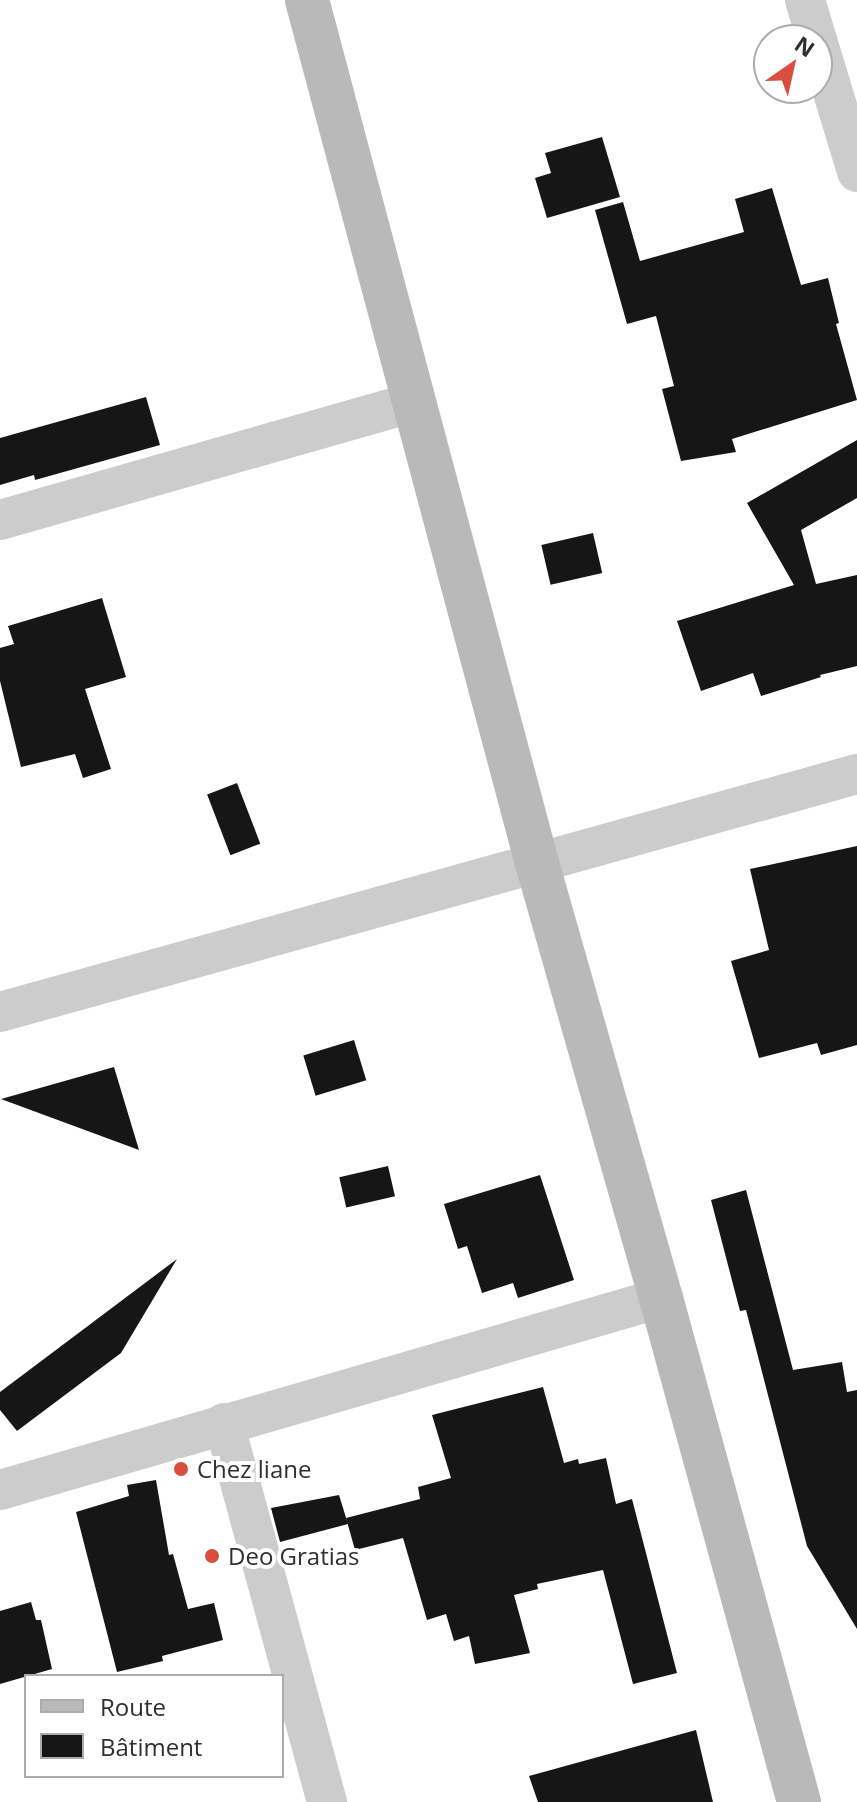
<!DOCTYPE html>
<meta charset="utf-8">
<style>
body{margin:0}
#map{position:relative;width:857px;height:1802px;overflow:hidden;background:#fff;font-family:"Open Sans",sans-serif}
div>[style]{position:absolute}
.building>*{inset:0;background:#161616;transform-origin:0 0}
.street>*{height:40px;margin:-20px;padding:0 20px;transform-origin:20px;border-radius:20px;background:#ccc}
.secondary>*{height:44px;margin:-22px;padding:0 22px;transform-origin:22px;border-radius:22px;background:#b9b9b9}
.dots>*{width:22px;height:22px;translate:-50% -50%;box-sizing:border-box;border:4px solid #fff;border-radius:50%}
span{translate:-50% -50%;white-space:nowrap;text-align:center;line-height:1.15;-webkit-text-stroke:8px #fff;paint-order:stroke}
.poi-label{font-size:24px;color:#2f2f2f}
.left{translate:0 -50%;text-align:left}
.legend{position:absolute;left:24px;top:1674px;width:260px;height:104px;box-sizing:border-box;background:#fff;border:2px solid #acacac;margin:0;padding:10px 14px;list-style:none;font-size:24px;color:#2f2f2f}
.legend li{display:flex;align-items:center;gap:16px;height:40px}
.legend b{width:40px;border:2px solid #acacac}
.north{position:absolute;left:753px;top:24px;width:80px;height:80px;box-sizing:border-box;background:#fff;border:2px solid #acacac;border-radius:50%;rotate:34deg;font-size:22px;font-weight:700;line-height:32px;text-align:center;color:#2f2f2f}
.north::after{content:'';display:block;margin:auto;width:28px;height:36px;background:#d84f3f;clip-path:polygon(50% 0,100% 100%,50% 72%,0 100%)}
</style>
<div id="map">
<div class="building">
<i style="clip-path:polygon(602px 137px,620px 197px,547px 218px,535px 178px,551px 173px,545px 153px)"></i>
<i style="clip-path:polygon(772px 188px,801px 285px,828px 278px,839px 323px,836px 324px,857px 400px,732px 439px,736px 452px,681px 461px,662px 389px,674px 386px,656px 316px,627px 324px,595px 210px,623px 202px,640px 261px,744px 232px,735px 199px)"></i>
<i style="clip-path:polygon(146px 397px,160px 445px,35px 480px,34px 475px,0 485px,0 438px)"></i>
<i style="clip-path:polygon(857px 440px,857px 498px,801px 530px,816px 584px,857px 575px,857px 666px,820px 675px,821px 677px,761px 696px,753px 673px,701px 691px,677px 621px,794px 585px,747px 503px)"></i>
<i style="left:593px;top:533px;width:41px;height:53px;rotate:77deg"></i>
<i style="clip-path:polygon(102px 598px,126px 677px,85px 689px,111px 769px,83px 778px,75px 754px,21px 767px,0 681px,0 648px,14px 644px,8px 626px)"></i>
<i style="left:237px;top:783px;width:65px;height:32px;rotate:69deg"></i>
<i style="clip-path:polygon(857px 846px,857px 1045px,821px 1055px,817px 1043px,759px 1058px,731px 961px,769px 950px,750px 869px)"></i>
<i style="left:354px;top:1040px;width:42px;height:53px;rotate:73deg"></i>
<i style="clip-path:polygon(114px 1067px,139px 1150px,1px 1099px)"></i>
<i style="left:388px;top:1166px;width:31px;height:50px;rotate:77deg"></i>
<i style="clip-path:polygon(540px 1175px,574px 1280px,518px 1298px,513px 1283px,482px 1293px,467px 1246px,458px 1249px,444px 1204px)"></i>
<i style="clip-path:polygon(746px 1190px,793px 1370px,842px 1362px,847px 1392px,857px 1390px,857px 1629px,807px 1546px,746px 1310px,740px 1311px,711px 1200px)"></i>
<i style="clip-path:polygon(177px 1259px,121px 1353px,17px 1431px,0 1410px,0 1392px)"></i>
<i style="clip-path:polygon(543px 1387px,564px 1463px,578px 1459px,579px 1464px,606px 1458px,616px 1504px,632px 1499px,677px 1673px,633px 1684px,603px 1570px,537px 1584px,538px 1589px,514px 1595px,530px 1653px,475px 1664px,469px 1636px,454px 1641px,446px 1614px,427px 1620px,403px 1538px,355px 1550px,346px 1518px,420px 1499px,418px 1487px,451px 1478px,432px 1415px)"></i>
<i style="clip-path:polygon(156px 1480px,169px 1555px,173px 1554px,188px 1609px,214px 1603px,223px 1640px,162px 1656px,163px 1661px,117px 1672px,76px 1512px,129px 1496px,127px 1485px)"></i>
<i style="clip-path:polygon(339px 1495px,348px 1524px,280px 1542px,271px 1508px)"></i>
<i style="clip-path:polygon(31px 1602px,36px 1620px,41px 1620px,52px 1669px,0 1684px,0 1611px)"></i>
<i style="clip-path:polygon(696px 1730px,713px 1802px,538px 1802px,529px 1776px)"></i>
</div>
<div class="street">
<i style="left:805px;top:0;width:42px;rotate:73.3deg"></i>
<i style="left:817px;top:40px;width:138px;rotate:73.1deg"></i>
<i style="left:0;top:520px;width:431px;rotate:-15.9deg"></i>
<i style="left:0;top:1012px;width:889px;rotate:-15.52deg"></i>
<i style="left:224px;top:1423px;width:393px;rotate:74.8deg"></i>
<i style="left:0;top:1490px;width:688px;rotate:-16.2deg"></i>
</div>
<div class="secondary">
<i style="left:307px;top:0;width:893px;rotate:75.08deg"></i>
<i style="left:537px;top:863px;width:452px;rotate:74.1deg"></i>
<i style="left:661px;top:1298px;width:523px;rotate:74.69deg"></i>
</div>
<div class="dots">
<i style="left:181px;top:1469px;background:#d84f3f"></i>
<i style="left:212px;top:1556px;background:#d84f3f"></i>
</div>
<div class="poi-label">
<span class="left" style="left:197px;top:1469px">Chez liane</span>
<span class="left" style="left:228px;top:1556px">Deo Gratias</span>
</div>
<ul class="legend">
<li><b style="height:10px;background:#b9b9b9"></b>Route</li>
<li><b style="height:22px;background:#161616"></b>Bâtiment</li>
</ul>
<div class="north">N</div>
</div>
